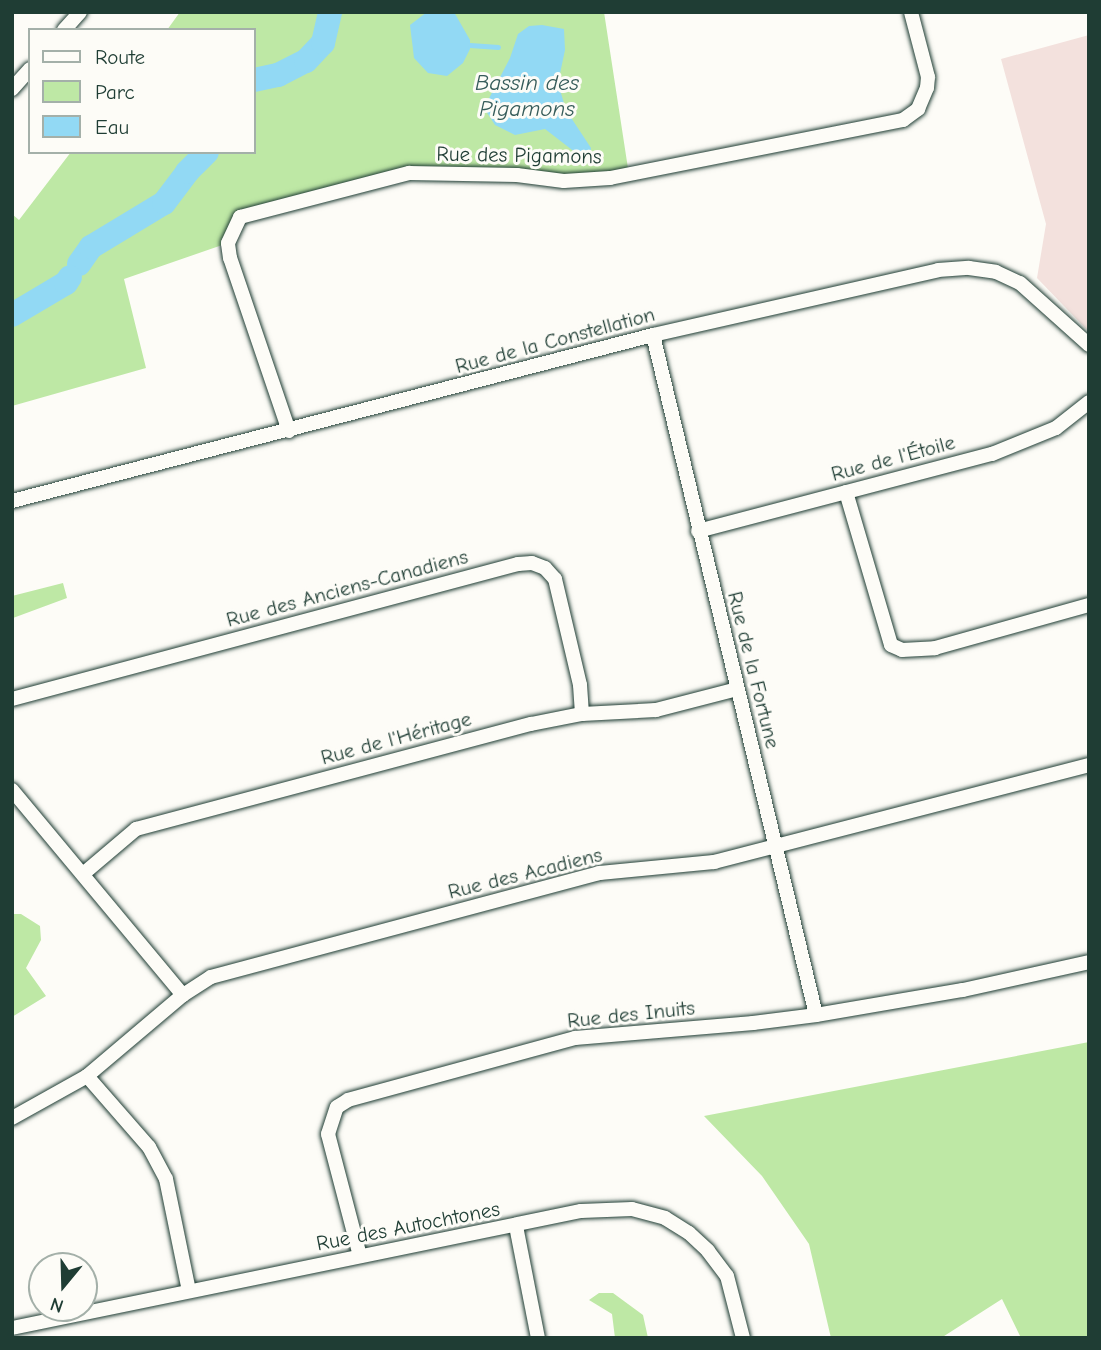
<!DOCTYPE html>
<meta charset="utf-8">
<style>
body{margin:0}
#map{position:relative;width:1101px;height:1350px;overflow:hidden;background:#fdfcf7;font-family:"Comic Neue",sans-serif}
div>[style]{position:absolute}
.built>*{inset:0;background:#f3e1dd}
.green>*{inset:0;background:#bee8a5}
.water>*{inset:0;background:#92d9f4}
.stream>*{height:4.5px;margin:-2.25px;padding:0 2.25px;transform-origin:2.25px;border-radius:2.25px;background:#92d9f4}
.river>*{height:24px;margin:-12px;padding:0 12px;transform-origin:12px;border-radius:12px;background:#92d9f4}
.roads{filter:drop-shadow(0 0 2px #1f3d34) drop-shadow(0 0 2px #1f3d34)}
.street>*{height:14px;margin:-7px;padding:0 7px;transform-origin:7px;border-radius:7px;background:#fdfcf7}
span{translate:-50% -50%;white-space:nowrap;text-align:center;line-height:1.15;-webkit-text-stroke:6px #fdfcf7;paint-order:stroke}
.street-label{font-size:21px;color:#1f3d34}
.water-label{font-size:23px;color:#365c5a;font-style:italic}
.frame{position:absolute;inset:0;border:14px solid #1f3d34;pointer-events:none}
.legend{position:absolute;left:28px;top:28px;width:228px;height:126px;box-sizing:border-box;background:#fdfcf7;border:2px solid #a4b0a9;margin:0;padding:9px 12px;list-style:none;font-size:21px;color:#1f3d34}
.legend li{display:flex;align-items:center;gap:14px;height:35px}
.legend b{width:35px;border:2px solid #a4b0a9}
.north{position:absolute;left:28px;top:1252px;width:70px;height:70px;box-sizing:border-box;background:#fdfcf7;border:2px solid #a4b0a9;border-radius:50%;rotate:199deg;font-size:19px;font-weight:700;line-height:28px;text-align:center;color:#1f3d34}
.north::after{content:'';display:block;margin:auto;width:24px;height:32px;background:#1f3d34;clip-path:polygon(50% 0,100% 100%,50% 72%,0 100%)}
</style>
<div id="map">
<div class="built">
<i style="clip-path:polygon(1089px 35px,1089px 332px,1037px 278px,1046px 224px,1001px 59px)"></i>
</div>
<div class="green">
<i style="clip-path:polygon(180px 12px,604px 12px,629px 175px,409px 173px,251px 213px,228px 243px,124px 279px,146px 368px,12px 406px,12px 214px,19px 220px,71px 152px,254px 152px,254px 30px,167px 30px)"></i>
<i style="clip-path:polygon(63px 583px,67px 598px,13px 618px,12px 633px,12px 596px)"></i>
<i style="clip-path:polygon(12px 914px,21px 914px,40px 926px,41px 940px,26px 968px,46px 996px,12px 1017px)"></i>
<i style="clip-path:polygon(1089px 1042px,1089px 1338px,1021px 1338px,1002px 1299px,941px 1338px,831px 1338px,809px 1244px,762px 1176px,704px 1116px)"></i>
<i style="clip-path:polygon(599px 1293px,613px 1293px,643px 1315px,648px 1338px,615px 1338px,612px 1314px,589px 1300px)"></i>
</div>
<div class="water">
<i style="clip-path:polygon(427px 12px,454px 12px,470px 40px,470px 49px,463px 63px,447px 76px,428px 73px,414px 58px,410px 25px)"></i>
<i style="clip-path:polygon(542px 25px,564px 29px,565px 50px,558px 83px,566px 110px,591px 148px,589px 163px,545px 129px,515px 135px,495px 125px,484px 108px,510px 58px,518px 34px,529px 26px)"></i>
</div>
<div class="stream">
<i style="left:470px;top:45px;width:28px;rotate:4deg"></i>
</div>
<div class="river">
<i style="left:254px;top:80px;width:25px;rotate:-12deg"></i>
<i style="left:278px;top:75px;width:31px;rotate:-27deg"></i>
<i style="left:306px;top:61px;width:25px;rotate:-47deg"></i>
<i style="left:323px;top:43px;width:32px;rotate:-77deg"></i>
<i style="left:79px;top:264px;width:21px;rotate:-55deg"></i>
<i style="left:91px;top:247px;width:85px;rotate:-31.1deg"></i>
<i style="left:164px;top:203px;width:39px;rotate:-53deg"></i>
<i style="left:187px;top:172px;width:28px;rotate:-45deg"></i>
<i style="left:12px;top:315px;width:63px;rotate:-30.7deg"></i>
<i style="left:66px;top:283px;width:7px;rotate:-56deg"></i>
</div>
<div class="roads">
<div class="street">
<i style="left:64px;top:30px;width:24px;rotate:-48deg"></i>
<i style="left:12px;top:89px;width:27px;rotate:-48deg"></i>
<i style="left:653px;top:335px;width:699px;rotate:76.52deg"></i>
<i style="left:289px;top:431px;width:183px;rotate:-108.8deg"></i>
<i style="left:230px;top:258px;width:15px;rotate:-98deg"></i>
<i style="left:228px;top:243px;width:29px;rotate:-65deg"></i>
<i style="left:240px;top:217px;width:175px;rotate:-14.6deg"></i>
<i style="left:409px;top:173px;width:108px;rotate:1.1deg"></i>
<i style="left:517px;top:175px;width:47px;rotate:7.3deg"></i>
<i style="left:564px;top:181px;width:46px;rotate:-3.7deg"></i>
<i style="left:610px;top:178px;width:299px;rotate:-11.2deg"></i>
<i style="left:903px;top:120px;width:19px;rotate:-36deg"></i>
<i style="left:918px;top:109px;width:23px;rotate:-67deg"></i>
<i style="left:927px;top:88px;width:11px;rotate:-85deg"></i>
<i style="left:928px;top:77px;width:67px;rotate:-104.7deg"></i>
<i style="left:846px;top:492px;width:159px;rotate:73.6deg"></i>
<i style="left:891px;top:645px;width:12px;rotate:24deg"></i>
<i style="left:902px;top:650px;width:33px;rotate:-3deg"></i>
<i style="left:935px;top:648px;width:160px;rotate:-15.6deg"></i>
<i style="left:12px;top:501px;width:662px;rotate:-14.52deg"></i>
<i style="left:653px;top:335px;width:292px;rotate:-12.8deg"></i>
<i style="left:938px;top:270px;width:31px;rotate:-4deg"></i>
<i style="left:969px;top:268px;width:27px;rotate:8deg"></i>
<i style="left:996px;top:272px;width:26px;rotate:25deg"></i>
<i style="left:1020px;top:283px;width:93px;rotate:41.9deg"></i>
<i style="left:698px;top:531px;width:304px;rotate:-14.7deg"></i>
<i style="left:992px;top:454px;width:69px;rotate:-22.1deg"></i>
<i style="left:1056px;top:428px;width:42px;rotate:-38.2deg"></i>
<i style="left:12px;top:699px;width:524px;rotate:-14.94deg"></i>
<i style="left:518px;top:564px;width:14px;rotate:-4deg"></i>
<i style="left:532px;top:563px;width:14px;rotate:21deg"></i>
<i style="left:545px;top:568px;width:15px;rotate:48deg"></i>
<i style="left:555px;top:579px;width:109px;rotate:76.7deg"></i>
<i style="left:580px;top:685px;width:29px;rotate:86deg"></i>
<i style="left:12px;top:790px;width:267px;rotate:50.2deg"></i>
<i style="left:83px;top:874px;width:70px;rotate:-40.3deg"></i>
<i style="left:136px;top:829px;width:409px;rotate:-14.9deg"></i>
<i style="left:531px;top:724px;width:52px;rotate:-11.1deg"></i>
<i style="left:582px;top:714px;width:74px;rotate:-3.1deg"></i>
<i style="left:656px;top:710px;width:84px;rotate:-14.5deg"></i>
<i style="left:87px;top:1076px;width:94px;rotate:48.9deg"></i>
<i style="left:149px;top:1147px;width:36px;rotate:62deg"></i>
<i style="left:166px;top:1179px;width:114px;rotate:78.4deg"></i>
<i style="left:12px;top:1118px;width:86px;rotate:-29.2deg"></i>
<i style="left:87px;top:1076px;width:126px;rotate:-40.2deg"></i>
<i style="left:183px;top:995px;width:33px;rotate:-33deg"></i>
<i style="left:211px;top:977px;width:402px;rotate:-15deg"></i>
<i style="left:599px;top:873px;width:116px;rotate:-5.5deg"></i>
<i style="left:714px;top:862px;width:387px;rotate:-14.5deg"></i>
<i style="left:516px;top:1226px;width:114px;rotate:78.9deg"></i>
<i style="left:360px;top:1256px;width:126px;rotate:-104.7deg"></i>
<i style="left:328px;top:1134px;width:28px;rotate:-72deg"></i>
<i style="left:337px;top:1107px;width:13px;rotate:-32deg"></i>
<i style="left:348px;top:1100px;width:235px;rotate:-15.3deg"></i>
<i style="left:575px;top:1038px;width:179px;rotate:-4.8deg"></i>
<i style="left:753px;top:1023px;width:64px;rotate:-7.2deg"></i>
<i style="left:816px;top:1015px;width:149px;rotate:-9.7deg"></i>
<i style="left:963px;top:990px;width:129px;rotate:-12.5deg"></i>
<i style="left:12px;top:1328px;width:581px;rotate:-11.62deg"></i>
<i style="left:581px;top:1211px;width:51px;rotate:-2.2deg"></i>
<i style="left:632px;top:1209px;width:34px;rotate:15deg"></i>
<i style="left:665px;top:1218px;width:28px;rotate:32deg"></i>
<i style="left:689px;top:1233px;width:26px;rotate:43deg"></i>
<i style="left:708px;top:1251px;width:31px;rotate:53deg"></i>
<i style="left:727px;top:1276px;width:64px;rotate:75.5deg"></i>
</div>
</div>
<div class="street-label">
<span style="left:519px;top:155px;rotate:1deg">Rue des Pigamons</span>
<span style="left:555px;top:340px;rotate:-15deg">Rue de la Constellation</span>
<span style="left:893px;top:458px;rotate:-15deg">Rue de l'Étoile</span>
<span style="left:347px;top:588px;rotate:-15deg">Rue des Anciens-Canadiens</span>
<span style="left:754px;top:670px;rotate:76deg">Rue de la Fortune</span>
<span style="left:396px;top:738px;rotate:-15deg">Rue de l'Héritage</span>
<span style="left:525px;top:873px;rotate:-14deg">Rue des Acadiens</span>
<span style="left:631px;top:1014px;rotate:-6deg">Rue des Inuits</span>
<span style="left:408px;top:1226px;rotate:-11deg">Rue des Autochtones</span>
</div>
<div class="water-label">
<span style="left:527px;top:96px">Bassin des<br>Pigamons</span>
</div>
<div class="frame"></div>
<ul class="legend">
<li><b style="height:9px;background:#fdfcf7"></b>Route</li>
<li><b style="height:19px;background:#bee8a5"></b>Parc</li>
<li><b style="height:19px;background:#92d9f4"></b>Eau</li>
</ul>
<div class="north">N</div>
</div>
